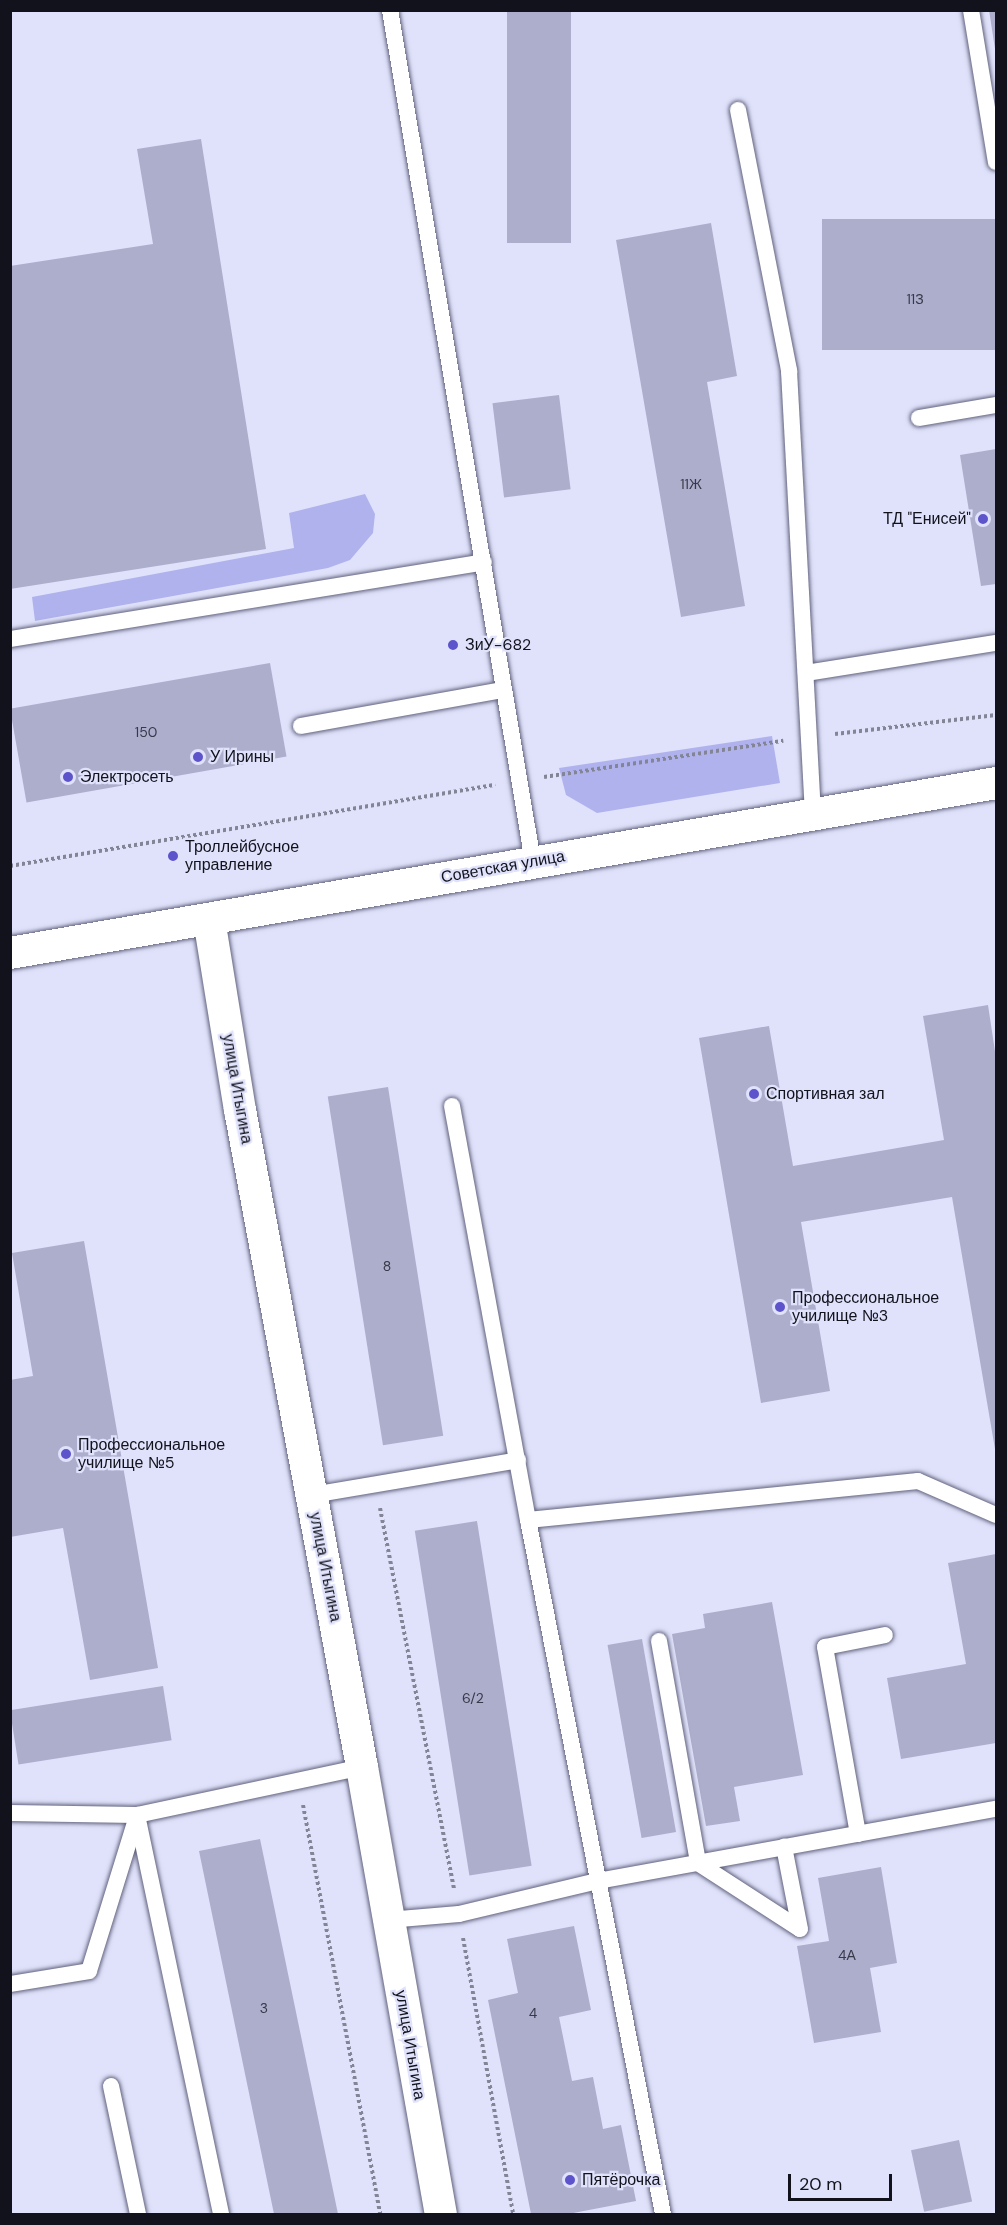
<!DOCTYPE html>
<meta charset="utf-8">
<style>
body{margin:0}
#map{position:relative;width:1007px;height:2225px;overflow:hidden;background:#e0e2fb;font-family:"DM Sans",sans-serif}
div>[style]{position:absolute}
.green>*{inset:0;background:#b0b2ed}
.building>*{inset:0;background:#acaecc;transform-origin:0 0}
.path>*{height:4px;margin-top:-2px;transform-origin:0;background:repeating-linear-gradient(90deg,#838597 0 3px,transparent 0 6px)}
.roads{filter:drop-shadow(0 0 2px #61627d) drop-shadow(0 0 2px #61627d)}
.service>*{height:16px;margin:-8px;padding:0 8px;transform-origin:8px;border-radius:8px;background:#fff}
.minor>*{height:32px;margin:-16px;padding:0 16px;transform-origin:16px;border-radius:16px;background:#fff}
.dots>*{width:16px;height:16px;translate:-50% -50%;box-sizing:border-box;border:3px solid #e0e2fb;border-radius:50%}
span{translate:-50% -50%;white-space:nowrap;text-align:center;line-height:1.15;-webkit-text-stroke:4.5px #e0e2fb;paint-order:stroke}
.number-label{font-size:14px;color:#383948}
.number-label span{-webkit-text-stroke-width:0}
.poi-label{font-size:16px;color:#11121c}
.right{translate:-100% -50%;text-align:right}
.left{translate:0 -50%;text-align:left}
.street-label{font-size:16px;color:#11121c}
.frame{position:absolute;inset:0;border:12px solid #11121c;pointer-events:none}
.scale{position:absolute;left:788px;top:2174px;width:104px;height:27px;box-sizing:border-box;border:3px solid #11121c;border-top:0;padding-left:8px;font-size:18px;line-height:21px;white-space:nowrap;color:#11121c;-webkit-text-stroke:4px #e0e2fb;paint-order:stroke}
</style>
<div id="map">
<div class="green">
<i style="clip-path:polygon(365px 494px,375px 514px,373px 533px,350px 560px,328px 568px,35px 621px,32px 597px,294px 548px,289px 513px)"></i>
<i style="clip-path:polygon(772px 736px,780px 783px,597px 813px,566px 795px,559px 768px)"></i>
</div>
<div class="building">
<i style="left:507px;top:10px;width:64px;height:233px"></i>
<i style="clip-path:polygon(989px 10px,996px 10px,996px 49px,995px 49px)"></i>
<i style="clip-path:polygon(201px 139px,266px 549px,10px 589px,10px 266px,153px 244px,137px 149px)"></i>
<i style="left:996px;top:219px;width:131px;height:174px;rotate:90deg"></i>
<i style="clip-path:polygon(711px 223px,737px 376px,707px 382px,745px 606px,681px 617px,616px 240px)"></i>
<i style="left:559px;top:395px;width:95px;height:67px;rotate:83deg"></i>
<i style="clip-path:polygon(996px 449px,996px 584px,981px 586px,960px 455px)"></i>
<i style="left:270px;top:663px;width:95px;height:264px;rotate:80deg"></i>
<i style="clip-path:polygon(988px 1005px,996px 1058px,996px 1455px,952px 1197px,801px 1222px,830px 1391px,761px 1403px,699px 1038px,769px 1026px,793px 1166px,944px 1140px,923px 1016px)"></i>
<i style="left:388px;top:1087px;width:353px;height:61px;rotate:81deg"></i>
<i style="clip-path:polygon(84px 1241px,158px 1668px,90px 1680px,63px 1528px,10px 1537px,10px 1380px,33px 1376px,12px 1253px)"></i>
<i style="left:477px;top:1521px;width:349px;height:63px;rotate:81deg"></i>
<i style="clip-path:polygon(996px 1554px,996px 1743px,901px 1759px,887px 1678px,966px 1664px,948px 1563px)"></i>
<i style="clip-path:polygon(772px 1602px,803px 1775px,734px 1787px,740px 1821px,706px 1826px,672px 1634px,705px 1628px,703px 1614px)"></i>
<i style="left:642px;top:1639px;width:196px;height:35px;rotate:80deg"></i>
<i style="left:163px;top:1686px;width:55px;height:155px;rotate:81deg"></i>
<i style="clip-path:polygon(260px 1839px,338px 2214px,274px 2214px,269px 2190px,199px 1851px)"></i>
<i style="clip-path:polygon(881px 1867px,897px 1963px,870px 1968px,881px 2032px,814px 2043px,797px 1946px,829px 1941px,818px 1878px)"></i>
<i style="clip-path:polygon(574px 1926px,591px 2010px,559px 2017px,572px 2081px,593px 2077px,603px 2129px,621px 2125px,636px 2201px,568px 2214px,531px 2214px,488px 2000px,518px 1993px,507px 1939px)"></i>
<i style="left:959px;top:2140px;width:63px;height:49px;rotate:78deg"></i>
</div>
<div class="path">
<i style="left:835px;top:734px;width:162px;rotate:-6.7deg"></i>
<i style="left:544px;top:777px;width:242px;rotate:-8.6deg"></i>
<i style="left:10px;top:866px;width:492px;rotate:-9.5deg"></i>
<i style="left:380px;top:1508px;width:388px;rotate:79deg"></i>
<i style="left:303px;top:1805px;width:416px;rotate:79.3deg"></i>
<i style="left:463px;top:1938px;width:280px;rotate:79.7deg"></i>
</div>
<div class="roads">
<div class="service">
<i style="left:390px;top:10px;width:864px;rotate:80.47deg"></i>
<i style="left:971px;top:10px;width:154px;rotate:80.7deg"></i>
<i style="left:738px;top:110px;width:266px;rotate:78.9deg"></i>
<i style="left:789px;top:371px;width:443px;rotate:86.9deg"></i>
<i style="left:919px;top:418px;width:78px;rotate:-9.6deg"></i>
<i style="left:10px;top:639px;width:480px;rotate:-9.2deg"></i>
<i style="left:806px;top:673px;width:192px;rotate:-9deg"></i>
<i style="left:301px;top:726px;width:206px;rotate:-10.1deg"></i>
<i style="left:452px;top:1106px;width:421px;rotate:79.6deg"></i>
<i style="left:528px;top:1520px;width:707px;rotate:78.99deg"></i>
<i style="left:312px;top:1495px;width:209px;rotate:-9.6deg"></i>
<i style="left:528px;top:1520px;width:392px;rotate:-5.7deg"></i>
<i style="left:918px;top:1481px;width:85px;rotate:23.6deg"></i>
<i style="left:659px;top:1641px;width:225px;rotate:80deg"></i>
<i style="left:698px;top:1863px;width:121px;rotate:32.9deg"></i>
<i style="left:800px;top:1929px;width:84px;rotate:-101deg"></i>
<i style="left:10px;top:1813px;width:127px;rotate:0.9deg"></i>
<i style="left:137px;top:1815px;width:230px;rotate:-12deg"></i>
<i style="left:137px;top:1815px;width:408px;rotate:78.1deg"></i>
<i style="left:858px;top:1834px;width:190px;rotate:-100deg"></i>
<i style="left:825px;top:1647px;width:61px;rotate:-11.3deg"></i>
<i style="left:388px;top:1920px;width:71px;rotate:-4.8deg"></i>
<i style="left:459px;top:1914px;width:143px;rotate:-13.4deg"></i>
<i style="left:598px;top:1881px;width:404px;rotate:-10.3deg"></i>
<i style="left:10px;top:1984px;width:80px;rotate:-9.3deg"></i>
<i style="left:89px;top:1971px;width:162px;rotate:-72.8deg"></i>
<i style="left:111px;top:2086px;width:131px;rotate:78.1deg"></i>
</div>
<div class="minor">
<i style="left:209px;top:919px;width:193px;rotate:80.8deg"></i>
<i style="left:240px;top:1110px;width:668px;rotate:79.48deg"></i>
<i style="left:362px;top:1767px;width:454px;rotate:80deg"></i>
<i style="left:10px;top:953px;width:1001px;rotate:-9.78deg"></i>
</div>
</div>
<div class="dots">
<i style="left:983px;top:519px;background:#5d53cb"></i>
<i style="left:453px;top:645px;background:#5d53cb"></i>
<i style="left:198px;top:757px;background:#5d53cb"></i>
<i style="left:68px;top:777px;background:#5d53cb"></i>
<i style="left:173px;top:856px;background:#5d53cb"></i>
<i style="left:754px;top:1094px;background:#5d53cb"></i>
<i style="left:780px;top:1307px;background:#5d53cb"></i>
<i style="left:66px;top:1454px;background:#5d53cb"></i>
<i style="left:570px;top:2180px;background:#5d53cb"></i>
</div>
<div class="number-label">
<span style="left:915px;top:299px">11З</span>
<span style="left:691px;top:484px">11Ж</span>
<span style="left:146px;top:732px">150</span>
<span style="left:387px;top:1266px">8</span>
<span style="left:473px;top:1698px">6/2</span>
<span style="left:847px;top:1955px">4А</span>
<span style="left:264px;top:2008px">3</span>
<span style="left:533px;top:2013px">4</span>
</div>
<div class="poi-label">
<span class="right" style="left:971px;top:519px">ТД "Енисей"</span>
<span class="left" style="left:465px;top:645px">ЗиУ-682</span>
<span class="left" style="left:210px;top:757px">У Ирины</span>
<span class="left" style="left:80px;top:777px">Электросеть</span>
<span class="left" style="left:185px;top:856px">Троллейбусное<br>управление</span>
<span class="left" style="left:766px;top:1094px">Спортивная зал</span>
<span class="left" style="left:792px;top:1307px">Профессиональное<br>училище №3</span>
<span class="left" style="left:78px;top:1454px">Профессиональное<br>училище №5</span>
<span class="left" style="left:582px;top:2180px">Пятёрочка</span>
</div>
<div class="street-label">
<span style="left:503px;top:867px;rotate:-10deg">Советская улица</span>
<span style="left:237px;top:1089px;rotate:80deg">улица Итыгина</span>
<span style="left:325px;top:1567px;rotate:79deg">улица Итыгина</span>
<span style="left:410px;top:2045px;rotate:80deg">улица Итыгина</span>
</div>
<div class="frame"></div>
<div class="scale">20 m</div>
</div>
